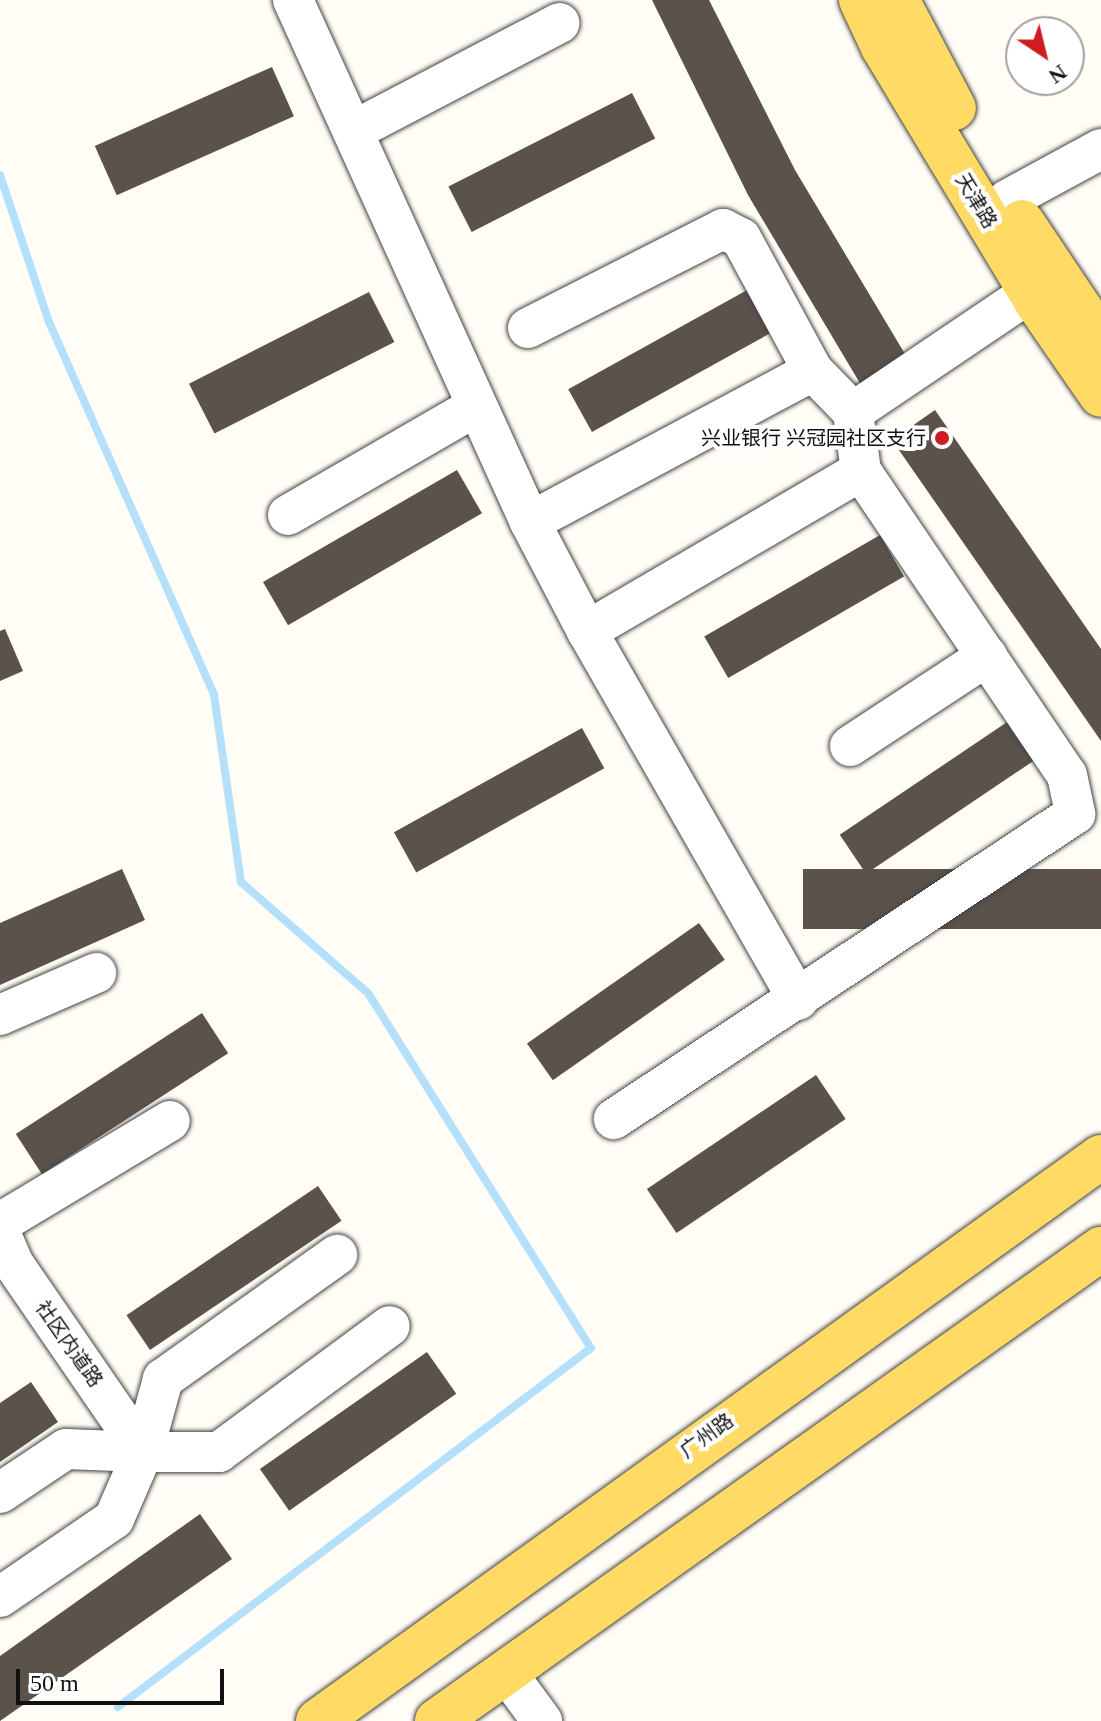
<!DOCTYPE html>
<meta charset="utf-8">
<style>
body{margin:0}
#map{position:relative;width:1101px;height:1721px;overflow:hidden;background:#fffdf5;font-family:"Times New Roman","Noto Sans SC",serif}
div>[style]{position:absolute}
.stream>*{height:8px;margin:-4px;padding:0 4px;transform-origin:4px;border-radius:4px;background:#b4e0fb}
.building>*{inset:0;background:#5b524c;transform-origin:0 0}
.roads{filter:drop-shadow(0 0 2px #444) drop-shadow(0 0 2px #444)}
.minor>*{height:40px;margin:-20px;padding:0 20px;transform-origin:20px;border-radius:20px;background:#fff}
.major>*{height:44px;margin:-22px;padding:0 22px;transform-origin:22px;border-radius:22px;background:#ffda65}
.dots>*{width:22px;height:22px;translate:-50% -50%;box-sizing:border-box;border:4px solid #fff;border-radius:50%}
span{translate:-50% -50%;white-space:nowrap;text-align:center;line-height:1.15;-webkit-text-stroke:8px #fff;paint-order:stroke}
.street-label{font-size:20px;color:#111}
.poi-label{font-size:20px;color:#111}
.right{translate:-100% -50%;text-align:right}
.north{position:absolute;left:1005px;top:16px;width:80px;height:80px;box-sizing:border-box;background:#fff;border:2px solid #a0a0a0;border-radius:50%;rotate:145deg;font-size:22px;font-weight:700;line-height:32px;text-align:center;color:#111}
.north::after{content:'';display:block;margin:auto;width:28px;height:36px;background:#cf1b22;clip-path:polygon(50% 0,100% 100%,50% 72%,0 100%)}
.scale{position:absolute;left:16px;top:1669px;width:208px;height:36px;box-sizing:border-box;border:4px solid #111;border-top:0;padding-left:10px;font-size:24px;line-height:28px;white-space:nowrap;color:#111;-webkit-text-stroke:6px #fff;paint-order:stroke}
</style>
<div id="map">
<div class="stream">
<i style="left:0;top:175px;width:155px;rotate:71.6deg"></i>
<i style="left:49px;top:322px;width:408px;rotate:66.1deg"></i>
<i style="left:214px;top:695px;width:189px;rotate:81.8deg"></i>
<i style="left:241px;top:882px;width:169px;rotate:41.2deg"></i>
<i style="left:368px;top:993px;width:419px;rotate:57.9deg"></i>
<i style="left:591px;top:1348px;width:594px;rotate:142.8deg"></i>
</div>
<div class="building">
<i style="clip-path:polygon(652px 0,709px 0,795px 170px,905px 354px,861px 385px,748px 195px)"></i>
<i style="left:272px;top:67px;width:54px;height:194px;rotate:66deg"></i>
<i style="left:632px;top:93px;width:51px;height:206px;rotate:63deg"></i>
<i style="left:758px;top:284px;width:49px;height:217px;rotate:61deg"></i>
<i style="left:369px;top:292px;width:56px;height:202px;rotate:63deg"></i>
<i style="clip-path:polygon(935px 410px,1101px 649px,1101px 741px,892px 440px)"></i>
<i style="left:457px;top:470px;width:50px;height:224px;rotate:60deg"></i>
<i style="left:880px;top:535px;width:48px;height:203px;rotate:60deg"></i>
<i style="clip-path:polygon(5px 629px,23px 671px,0 681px,0 631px)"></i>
<i style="left:1013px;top:718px;width:47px;height:209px;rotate:56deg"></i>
<i style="left:582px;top:728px;width:46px;height:215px;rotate:61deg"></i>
<i style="clip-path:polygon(122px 869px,145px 920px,0 985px,0 923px)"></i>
<i style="left:1101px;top:869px;width:60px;height:298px;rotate:90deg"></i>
<i style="left:699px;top:923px;width:45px;height:210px;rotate:55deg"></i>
<i style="left:202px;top:1013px;width:48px;height:222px;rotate:57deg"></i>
<i style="left:816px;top:1075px;width:53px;height:204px;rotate:56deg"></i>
<i style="left:318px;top:1186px;width:42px;height:231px;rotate:56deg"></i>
<i style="left:427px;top:1352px;width:51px;height:204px;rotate:55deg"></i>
<i style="clip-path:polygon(31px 1382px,58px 1422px,0 1462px,0 1403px)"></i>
<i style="clip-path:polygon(200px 1514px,232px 1559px,0 1721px,0 1656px)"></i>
</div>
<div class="roads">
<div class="minor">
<i style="left:293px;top:0;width:573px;rotate:65.58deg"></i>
<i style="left:530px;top:522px;width:123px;rotate:62.4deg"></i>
<i style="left:587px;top:631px;width:425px;rotate:60.2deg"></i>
<i style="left:353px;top:131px;width:233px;rotate:-27.6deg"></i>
<i style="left:1007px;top:200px;width:107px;rotate:-28.5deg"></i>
<i style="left:528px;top:328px;width:219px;rotate:-26.9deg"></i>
<i style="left:723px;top:229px;width:20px;rotate:27deg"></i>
<i style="left:741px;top:238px;width:151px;rotate:61.6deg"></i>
<i style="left:813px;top:371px;width:57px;rotate:45.7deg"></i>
<i style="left:853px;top:412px;width:60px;rotate:82.3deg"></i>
<i style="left:861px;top:471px;width:367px;rotate:55.9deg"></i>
<i style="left:1067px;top:775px;width:40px;rotate:78deg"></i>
<i style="left:1075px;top:814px;width:553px;rotate:146.51deg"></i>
<i style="left:853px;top:412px;width:215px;rotate:-34deg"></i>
<i style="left:288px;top:515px;width:218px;rotate:-30deg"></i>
<i style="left:530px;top:522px;width:321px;rotate:-28.1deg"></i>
<i style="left:587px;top:631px;width:317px;rotate:-30.3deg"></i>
<i style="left:850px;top:746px;width:164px;rotate:-33.3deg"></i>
<i style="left:0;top:1015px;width:105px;rotate:-23.6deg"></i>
<i style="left:0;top:1223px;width:198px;rotate:-31deg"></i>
<i style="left:0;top:1232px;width:34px;rotate:67deg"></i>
<i style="left:13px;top:1263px;width:229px;rotate:55.5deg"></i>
<i style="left:0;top:1493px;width:79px;rotate:-33.7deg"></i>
<i style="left:66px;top:1449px;width:77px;rotate:2.2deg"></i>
<i style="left:143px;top:1452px;width:76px;rotate:-74.7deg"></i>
<i style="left:163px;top:1379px;width:214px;rotate:-35.5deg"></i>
<i style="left:0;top:1597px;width:138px;rotate:-34.4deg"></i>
<i style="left:114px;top:1519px;width:73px;rotate:-66.6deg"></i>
<i style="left:143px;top:1452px;width:76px"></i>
<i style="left:219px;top:1452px;width:212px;rotate:-36.4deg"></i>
<i style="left:506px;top:1672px;width:61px;rotate:53.7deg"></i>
</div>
<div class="major">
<i style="left:861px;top:0;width:52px;rotate:64.9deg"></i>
<i style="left:883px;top:47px;width:297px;rotate:58.9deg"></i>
<i style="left:1036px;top:301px;width:114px;rotate:55.3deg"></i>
<i style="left:897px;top:0;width:122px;rotate:62.2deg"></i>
<i style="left:1022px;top:222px;width:142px;rotate:56.2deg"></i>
<i style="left:318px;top:1721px;width:965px;rotate:-35.77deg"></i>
<i style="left:437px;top:1721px;width:815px;rotate:-35.41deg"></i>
</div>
</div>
<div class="dots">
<i style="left:942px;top:438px;background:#cf1b22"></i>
</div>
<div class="street-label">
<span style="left:976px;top:201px;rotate:59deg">天津路</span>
<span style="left:69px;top:1344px;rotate:55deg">社区内道路</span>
<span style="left:707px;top:1436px;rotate:-36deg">广州路</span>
</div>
<div class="poi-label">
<span class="right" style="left:926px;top:438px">兴业银行 兴冠园社区支行</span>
</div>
<div class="north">N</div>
<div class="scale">50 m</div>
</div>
